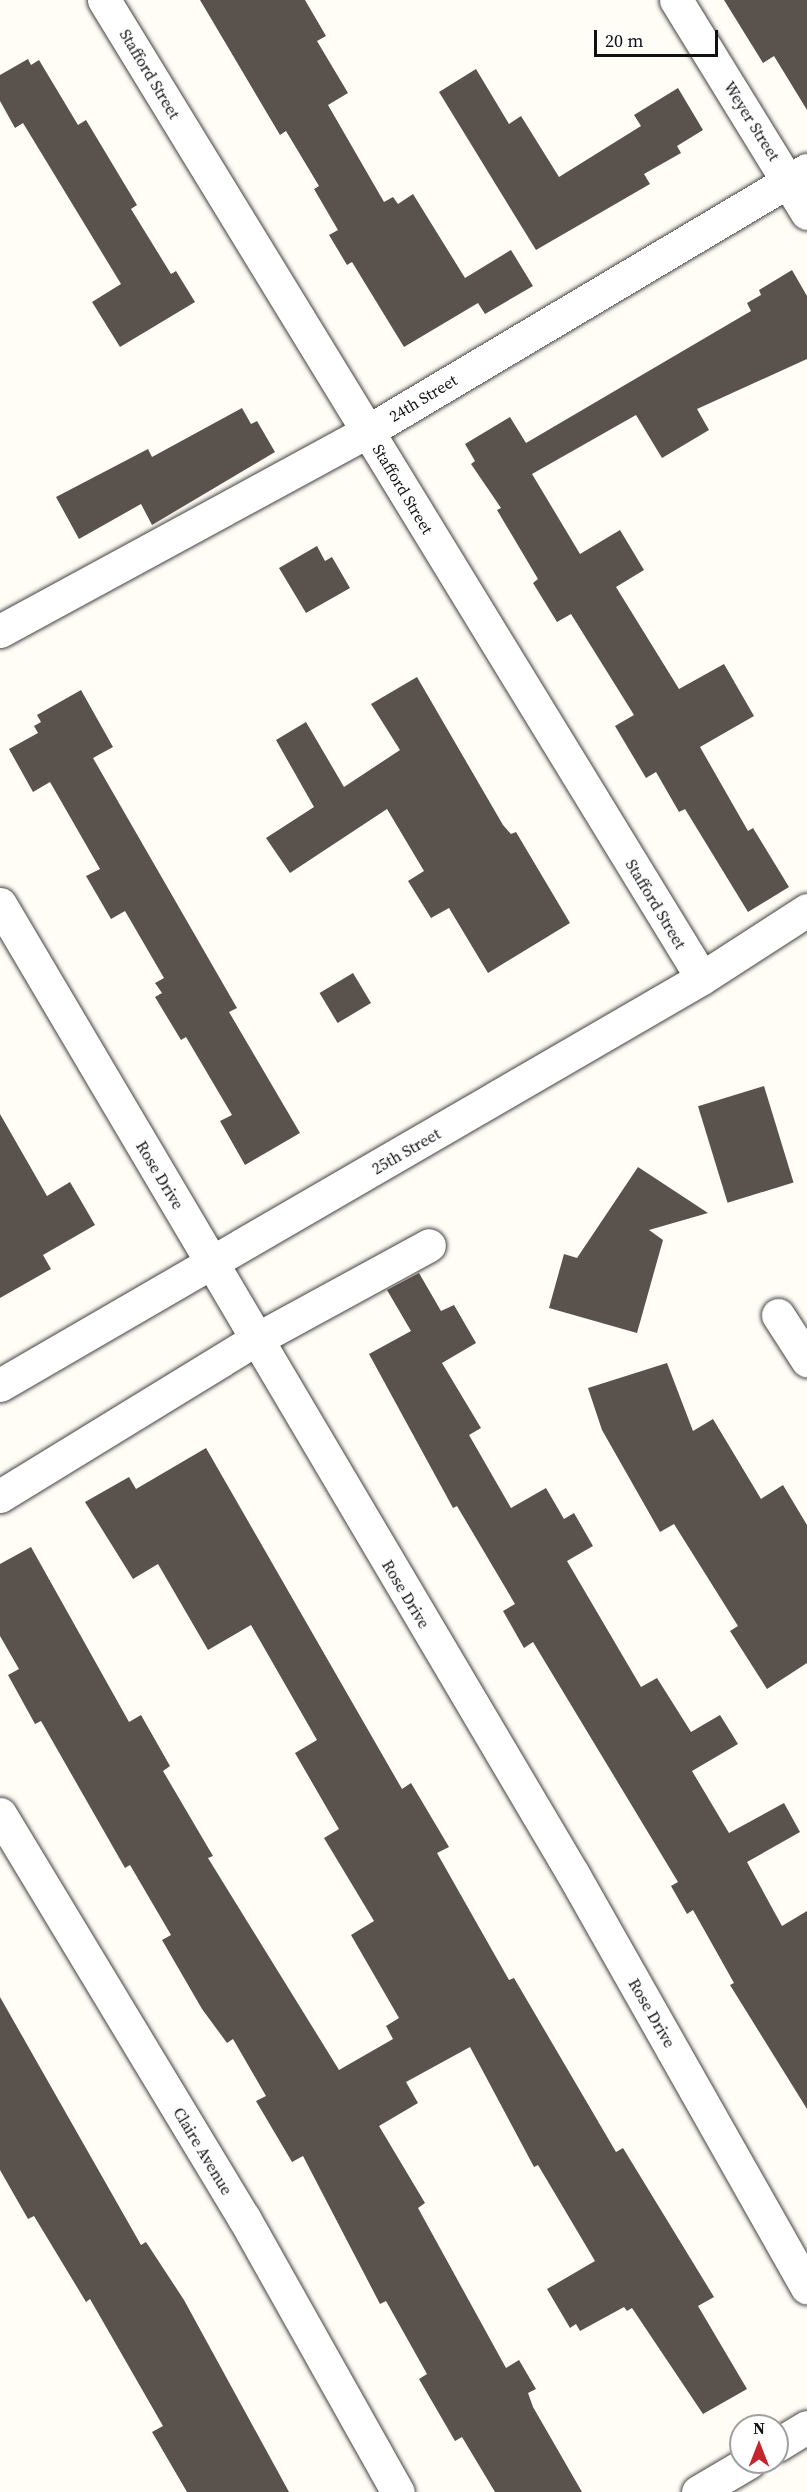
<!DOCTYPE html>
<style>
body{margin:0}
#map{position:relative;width:807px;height:2492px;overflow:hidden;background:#fffdf5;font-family:"Source Serif 4",serif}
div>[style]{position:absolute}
.building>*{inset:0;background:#5a524d;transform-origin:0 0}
.roads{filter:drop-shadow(0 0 2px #444) drop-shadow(0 0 2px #444)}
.minor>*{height:33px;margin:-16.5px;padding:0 16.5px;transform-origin:16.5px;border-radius:16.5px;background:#fff}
span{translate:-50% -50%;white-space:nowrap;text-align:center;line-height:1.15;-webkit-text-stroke:6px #fff;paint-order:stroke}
.street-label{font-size:16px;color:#111}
.north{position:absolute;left:729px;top:2414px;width:60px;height:60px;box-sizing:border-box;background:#fff;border:2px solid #a0a0a0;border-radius:50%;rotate:0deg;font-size:16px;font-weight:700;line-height:24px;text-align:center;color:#111}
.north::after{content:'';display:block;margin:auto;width:21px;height:27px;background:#c4262e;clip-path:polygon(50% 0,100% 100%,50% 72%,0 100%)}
.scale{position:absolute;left:594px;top:30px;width:124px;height:27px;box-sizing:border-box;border:3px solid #111;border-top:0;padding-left:8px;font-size:18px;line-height:21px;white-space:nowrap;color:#111;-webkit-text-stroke:4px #fff;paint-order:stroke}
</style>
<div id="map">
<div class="building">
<i style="clip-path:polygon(200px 0,305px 0,326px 36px,317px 41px,348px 93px,328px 105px,384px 202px,393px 197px,398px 204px,413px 194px,465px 278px,511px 250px,533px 286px,485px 314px,478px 303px,404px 347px,352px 262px,347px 265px,329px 235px,338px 230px,314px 189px,319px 186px,286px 131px,280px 135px)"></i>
<i style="clip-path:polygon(724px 0,807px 0,807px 110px,774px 56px,763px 63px)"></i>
<i style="clip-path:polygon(28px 59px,31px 65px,39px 60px,78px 125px,86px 120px,137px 205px,131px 209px,171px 274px,176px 271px,195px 302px,120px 347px,92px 302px,121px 284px,23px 123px,15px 128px,0 101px,0 75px)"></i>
<i style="clip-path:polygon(476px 69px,509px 124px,521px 116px,559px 177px,641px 126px,634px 115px,678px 88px,703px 130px,677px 146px,681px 153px,644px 174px,650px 184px,536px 250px,439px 92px)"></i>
<i style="clip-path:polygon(792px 270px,807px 296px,807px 359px,697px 409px,709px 430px,662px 458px,636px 415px,532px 474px,580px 554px,620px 530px,644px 570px,616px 587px,679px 689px,724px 664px,754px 716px,700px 747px,748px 831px,753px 828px,789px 887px,748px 912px,685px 809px,679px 812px,656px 772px,646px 778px,615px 726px,634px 715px,571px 614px,557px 622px,533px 583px,538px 579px,497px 510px,501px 508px,471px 464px,475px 461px,465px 444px,510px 417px,526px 443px,751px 311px,747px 303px,761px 295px,759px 290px)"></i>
<i style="clip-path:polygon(242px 408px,251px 424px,257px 421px,275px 452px,152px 525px,141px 504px,79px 539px,56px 497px,148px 449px,152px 457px)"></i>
<i style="clip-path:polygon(317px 546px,325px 561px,332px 557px,350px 588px,306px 613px,279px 568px)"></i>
<i style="clip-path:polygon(417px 677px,503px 825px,511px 834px,516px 832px,570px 923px,488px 973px,449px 908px,431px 918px,408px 881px,424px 871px,387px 809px,290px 873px,266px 838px,314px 807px,276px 740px,306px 722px,344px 787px,400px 750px,371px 704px)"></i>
<i style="clip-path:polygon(81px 690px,113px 747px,93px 758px,237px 1008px,229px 1012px,300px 1133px,245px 1165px,220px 1121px,232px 1115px,186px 1037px,181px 1040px,155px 997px,162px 993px,155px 983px,164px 978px,125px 911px,111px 919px,86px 876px,100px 869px,50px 782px,33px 792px,9px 749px,38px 733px,34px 726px,41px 722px,37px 715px)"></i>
<i style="left:353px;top:973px;width:35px;height:39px;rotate:59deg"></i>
<i style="left:764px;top:1086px;width:101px;height:69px;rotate:73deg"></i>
<i style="clip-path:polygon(0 1114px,47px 1196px,70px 1182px,95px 1225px,43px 1255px,51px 1269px,0 1298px)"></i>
<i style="clip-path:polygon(638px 1167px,708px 1213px,649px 1230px,663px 1240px,637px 1333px,549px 1308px,564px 1254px,577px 1258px)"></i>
<i style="clip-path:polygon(419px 1273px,441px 1311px,454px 1305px,476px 1343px,442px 1363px,481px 1428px,469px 1435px,511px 1508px,546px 1488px,564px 1519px,574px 1513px,593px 1546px,567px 1561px,641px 1687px,657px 1678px,691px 1732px,720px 1715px,738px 1744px,692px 1771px,729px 1833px,784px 1803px,800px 1832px,747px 1862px,782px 1926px,807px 1911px,807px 2109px,730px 1985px,734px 1983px,693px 1910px,687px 1914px,671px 1886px,678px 1882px,533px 1642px,524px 1648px,503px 1611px,515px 1604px,457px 1506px,453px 1508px,369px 1354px,411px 1331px,387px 1290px)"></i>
<i style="clip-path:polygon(667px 1363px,693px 1431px,713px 1419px,761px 1499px,783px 1485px,807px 1525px,807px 1663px,767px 1689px,730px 1631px,738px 1626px,674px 1524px,660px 1532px,602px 1430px,588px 1388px)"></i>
<i style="clip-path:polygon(206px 1448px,402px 1789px,411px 1783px,449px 1847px,437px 1853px,509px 1980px,514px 1978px,616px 2152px,623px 2148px,714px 2297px,698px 2306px,747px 2389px,703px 2414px,632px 2308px,627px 2311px,624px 2307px,580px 2331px,576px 2324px,570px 2328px,547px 2289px,595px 2261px,538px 2165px,534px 2167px,470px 2047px,406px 2082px,418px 2103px,379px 2126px,425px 2203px,418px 2208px,506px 2368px,519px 2360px,536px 2389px,528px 2393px,533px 2407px,582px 2492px,495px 2492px,462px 2437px,455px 2441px,419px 2379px,427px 2374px,386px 2301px,380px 2304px,303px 2156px,292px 2162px,256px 2101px,266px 2096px,233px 2039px,227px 2043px,202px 2009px,162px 1940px,171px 1935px,130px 1865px,125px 1868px,41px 1721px,35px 1724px,8px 1675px,19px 1669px,0 1636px,0 1564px,31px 1547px,129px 1722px,141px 1715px,170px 1766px,163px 1771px,213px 1856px,208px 1858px,339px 2070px,393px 2039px,386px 2026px,399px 2018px,351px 1935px,374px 1921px,324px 1838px,339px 1829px,295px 1753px,317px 1740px,251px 1625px,208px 1650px,158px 1564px,133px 1579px,85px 1502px,129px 1477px,136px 1489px)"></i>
<i style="clip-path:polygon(0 1997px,141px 2245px,146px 2242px,184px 2300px,289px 2492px,187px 2492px,152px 2432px,163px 2426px,90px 2299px,86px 2302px,34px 2216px,28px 2219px,0 2170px)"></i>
</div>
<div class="roads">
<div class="minor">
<i style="left:104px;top:0;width:1146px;rotate:58.56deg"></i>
<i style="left:676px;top:0;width:250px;rotate:58.4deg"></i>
<i style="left:0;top:631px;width:419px;rotate:-28.5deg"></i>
<i style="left:368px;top:431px;width:511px;rotate:-30.73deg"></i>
<i style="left:0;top:904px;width:1127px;rotate:59.43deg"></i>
<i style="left:573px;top:1874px;width:475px;rotate:60.5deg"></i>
<i style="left:778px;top:1315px;width:54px;rotate:57.2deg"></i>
<i style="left:0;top:1385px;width:811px;rotate:-30.1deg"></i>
<i style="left:702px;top:978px;width:125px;rotate:-32.9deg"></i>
<i style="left:0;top:1496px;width:299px;rotate:-31.5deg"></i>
<i style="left:255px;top:1340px;width:198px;rotate:-28.6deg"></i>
<i style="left:0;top:1814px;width:472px;rotate:58.9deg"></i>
<i style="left:244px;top:2218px;width:314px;rotate:60.7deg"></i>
<i style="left:777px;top:2445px;width:35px;rotate:-31deg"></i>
<i style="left:698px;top:2492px;width:59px;rotate:-30.5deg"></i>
</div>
</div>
<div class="street-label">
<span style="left:150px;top:74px;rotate:59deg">Stafford Street</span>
<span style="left:752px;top:121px;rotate:58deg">Weyer Street</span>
<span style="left:423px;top:398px;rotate:-31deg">24th Street</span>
<span style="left:403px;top:489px;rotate:59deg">Stafford Street</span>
<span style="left:656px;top:904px;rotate:59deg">Stafford Street</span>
<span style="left:406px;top:1151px;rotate:-30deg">25th Street</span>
<span style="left:160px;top:1175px;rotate:59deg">Rose Drive</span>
<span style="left:406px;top:1594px;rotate:59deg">Rose Drive</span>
<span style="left:652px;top:2013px;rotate:60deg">Rose Drive</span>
<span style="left:203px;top:2151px;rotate:59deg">Claire Avenue</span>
</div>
<div class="north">N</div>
<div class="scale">20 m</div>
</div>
